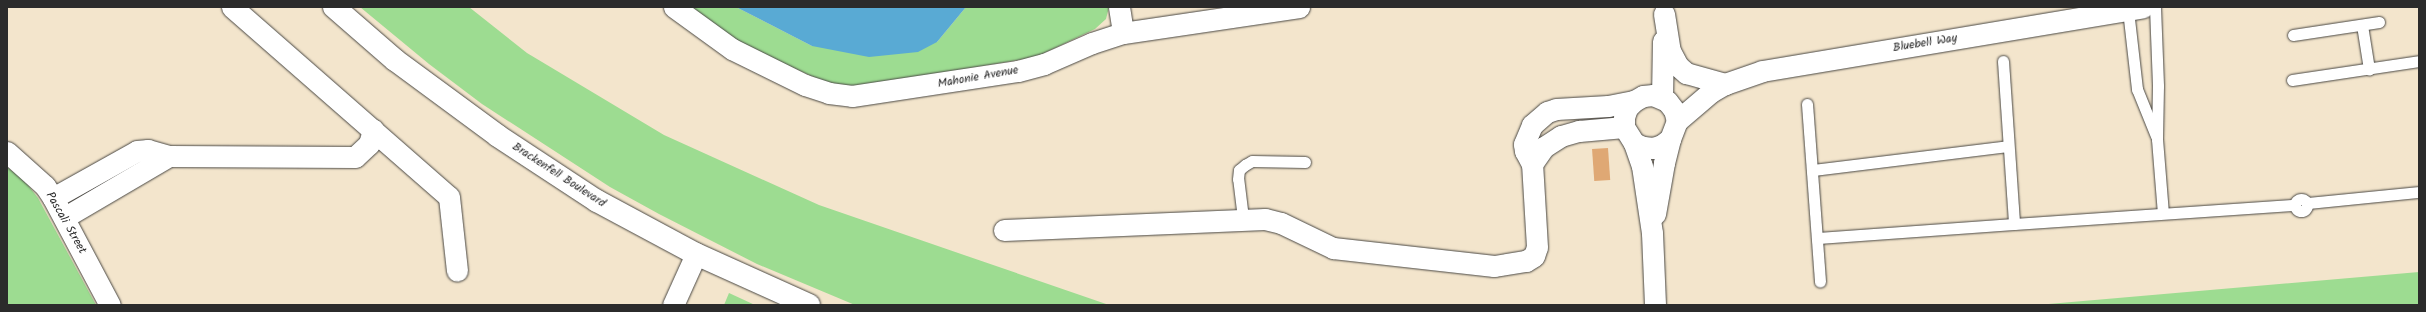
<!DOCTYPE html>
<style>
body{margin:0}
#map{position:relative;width:2426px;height:312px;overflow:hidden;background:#f3e5cc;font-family:Kalam,sans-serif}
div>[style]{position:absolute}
.green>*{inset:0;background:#9ddc91}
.water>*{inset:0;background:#59aad4}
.building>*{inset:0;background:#dfa874;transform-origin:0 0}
.roads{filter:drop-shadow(0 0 1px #494743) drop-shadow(0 0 1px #494743)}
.service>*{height:11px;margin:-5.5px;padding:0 5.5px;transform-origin:5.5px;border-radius:5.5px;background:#fff}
.service>.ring{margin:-5.5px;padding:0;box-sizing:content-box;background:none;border:11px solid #fff;border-radius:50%}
.minor>*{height:21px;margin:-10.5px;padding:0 10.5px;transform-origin:10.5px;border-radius:10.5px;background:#fff}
.tertiary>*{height:22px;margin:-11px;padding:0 11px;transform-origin:11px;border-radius:11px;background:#fff}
span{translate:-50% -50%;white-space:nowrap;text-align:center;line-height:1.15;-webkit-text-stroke:3.5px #fff;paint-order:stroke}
.street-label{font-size:12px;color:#2b2b2b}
.frame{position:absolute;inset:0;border:8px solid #2b2b2b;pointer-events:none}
</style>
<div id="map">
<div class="green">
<i style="clip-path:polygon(360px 7px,469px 7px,527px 53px,664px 135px,819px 205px,1109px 305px,855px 305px,757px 264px,659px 214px,610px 187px,482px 104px,429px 64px)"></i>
<i style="clip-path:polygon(686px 7px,736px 7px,812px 46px,937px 42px,966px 7px,1109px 7px,1106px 19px,1095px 29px,1036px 57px,861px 87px,827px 83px,760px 53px,736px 41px)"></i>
<i style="clip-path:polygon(7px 167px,24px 180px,38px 198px,96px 305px,7px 305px)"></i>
<i style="clip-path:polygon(2419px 272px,2419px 305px,2037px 305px)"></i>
<i style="clip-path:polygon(729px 293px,755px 305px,724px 305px)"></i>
</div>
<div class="water">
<i style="clip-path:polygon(736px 7px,966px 7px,937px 42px,918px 52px,869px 57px,812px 46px)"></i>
</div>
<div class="building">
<i style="left:1608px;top:148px;width:32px;height:16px;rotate:86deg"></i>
</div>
<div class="roads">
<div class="service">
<i style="left:2155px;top:7px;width:79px;rotate:87.8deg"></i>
<i style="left:2158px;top:86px;width:53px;rotate:91.1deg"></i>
<i style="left:2157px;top:139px;width:74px;rotate:85.4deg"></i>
<i style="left:2128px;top:10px;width:80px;rotate:83.5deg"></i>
<i style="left:2137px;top:89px;width:51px;rotate:68deg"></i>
<i style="left:2362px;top:25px;width:45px;rotate:81deg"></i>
<i style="left:2293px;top:35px;width:87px;rotate:-8.6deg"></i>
<i style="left:2003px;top:61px;width:163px;rotate:86.1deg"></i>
<i style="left:2014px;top:224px;width:282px;rotate:-3.9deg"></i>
<i style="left:2292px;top:80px;width:128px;rotate:-8.5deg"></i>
<i style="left:1807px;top:104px;width:178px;rotate:85.8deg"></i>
<i style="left:1813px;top:170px;width:196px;rotate:-7deg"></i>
<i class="ring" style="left:2295px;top:199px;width:1px;height:1px"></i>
<i style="left:2308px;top:203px;width:112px;rotate:-5.7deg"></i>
<i style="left:1243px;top:218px;width:39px;rotate:-97deg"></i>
<i style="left:1238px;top:179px;width:9px;rotate:-84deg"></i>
<i style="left:1239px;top:170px;width:8px;rotate:-40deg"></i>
<i style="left:1245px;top:165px;width:8px;rotate:-30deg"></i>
<i style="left:1252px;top:161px;width:53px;rotate:1.1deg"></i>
<i style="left:1818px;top:238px;width:196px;rotate:-4.1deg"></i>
</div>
<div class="minor">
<i style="left:232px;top:7px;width:288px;rotate:41.2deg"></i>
<i style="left:449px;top:197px;width:74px;rotate:83.8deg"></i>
<i style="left:674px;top:7px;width:72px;rotate:35.9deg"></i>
<i style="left:732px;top:49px;width:81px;rotate:26.3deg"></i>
<i style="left:805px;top:85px;width:25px;rotate:18deg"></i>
<i style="left:829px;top:93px;width:23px;rotate:7deg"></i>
<i style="left:852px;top:96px;width:168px;rotate:-8.6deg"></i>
<i style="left:1018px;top:71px;width:27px;rotate:-15deg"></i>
<i style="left:1044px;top:64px;width:52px;rotate:-23.6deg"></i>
<i style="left:1092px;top:43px;width:33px;rotate:-18deg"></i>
<i style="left:1123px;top:33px;width:178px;rotate:-8.4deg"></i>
<i style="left:1119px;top:7px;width:26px;rotate:81deg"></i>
<i style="left:1664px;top:14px;width:37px;rotate:81deg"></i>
<i style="left:1670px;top:51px;width:17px;rotate:62deg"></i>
<i style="left:1678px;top:66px;width:11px;rotate:41deg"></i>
<i style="left:1686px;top:73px;width:41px;rotate:15.8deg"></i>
<i style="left:1662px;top:98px;width:57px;rotate:-89deg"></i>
<i style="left:1677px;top:121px;width:45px;rotate:-40.5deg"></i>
<i style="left:1711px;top:92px;width:16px;rotate:-30deg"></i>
<i style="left:1725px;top:84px;width:39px;rotate:-19deg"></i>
<i style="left:1762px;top:71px;width:386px;rotate:-9.5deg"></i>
<i style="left:1634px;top:143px;width:10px;rotate:24deg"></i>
<i style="left:1643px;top:147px;width:10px;rotate:6deg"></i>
<i style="left:1653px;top:148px;width:9px;rotate:-18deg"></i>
<i style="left:1662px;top:145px;width:10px;rotate:-37deg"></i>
<i style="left:1670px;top:139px;width:19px;rotate:-69deg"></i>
<i style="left:1677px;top:121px;width:11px;rotate:-105deg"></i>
<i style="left:1674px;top:110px;width:11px;rotate:-128deg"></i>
<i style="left:1667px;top:101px;width:15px;rotate:-157deg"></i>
<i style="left:1653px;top:95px;width:10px;rotate:174deg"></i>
<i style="left:1643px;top:96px;width:10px;rotate:151deg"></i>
<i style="left:1634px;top:101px;width:10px;rotate:135deg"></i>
<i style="left:1627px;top:108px;width:9px;rotate:108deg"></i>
<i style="left:1624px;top:117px;width:10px;rotate:90deg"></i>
<i style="left:1624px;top:127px;width:19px;rotate:58deg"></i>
<i style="left:1634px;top:143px;width:24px;rotate:71deg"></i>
<i style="left:1642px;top:166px;width:68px;rotate:81.5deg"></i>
<i style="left:1652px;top:233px;width:72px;rotate:87.6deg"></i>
<i style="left:7px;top:152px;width:51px;rotate:41.8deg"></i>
<i style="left:45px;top:186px;width:14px;rotate:56deg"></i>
<i style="left:53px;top:198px;width:121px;rotate:62deg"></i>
<i style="left:169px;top:156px;width:186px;rotate:0.3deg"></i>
<i style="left:355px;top:157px;width:19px;rotate:-43deg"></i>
<i style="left:369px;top:144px;width:15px;rotate:-74deg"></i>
<i style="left:1532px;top:164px;width:21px;rotate:-55deg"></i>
<i style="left:1544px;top:147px;width:20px;rotate:-33deg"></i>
<i style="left:1561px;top:136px;width:19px;rotate:-16deg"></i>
<i style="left:1579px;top:131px;width:45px;rotate:-5.1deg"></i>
<i style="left:53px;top:198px;width:96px;rotate:-29.2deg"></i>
<i style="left:137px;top:151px;width:11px;rotate:-5deg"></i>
<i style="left:148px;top:150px;width:22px;rotate:16deg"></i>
<i style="left:169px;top:156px;width:121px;rotate:149.6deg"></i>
<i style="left:1655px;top:214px;width:52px;rotate:-80deg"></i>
<i style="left:1664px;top:163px;width:25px;rotate:-76deg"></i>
<i style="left:1004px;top:230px;width:261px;rotate:-2.4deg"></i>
<i style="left:1265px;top:219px;width:16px;rotate:14deg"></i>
<i style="left:1281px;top:223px;width:58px;rotate:25.7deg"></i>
<i style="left:1333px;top:248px;width:162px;rotate:6.4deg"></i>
<i style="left:1494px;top:266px;width:32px;rotate:-9deg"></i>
<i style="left:1526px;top:261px;width:9px;rotate:-32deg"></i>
<i style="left:1534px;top:256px;width:9px;rotate:-72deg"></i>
<i style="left:1537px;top:247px;width:83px;rotate:-93.4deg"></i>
<i style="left:1532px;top:164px;width:15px;rotate:-118deg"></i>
<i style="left:1525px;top:151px;width:7px;rotate:-98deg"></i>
<i style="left:1524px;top:144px;width:21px;rotate:-67deg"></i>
<i style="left:1532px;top:125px;width:20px;rotate:-41deg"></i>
<i style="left:1547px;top:112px;width:9px;rotate:-18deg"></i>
<i style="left:1556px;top:109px;width:52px;rotate:-3.3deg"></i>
<i style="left:1608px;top:106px;width:26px;rotate:-11deg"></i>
<i style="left:673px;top:305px;width:56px;rotate:-65.7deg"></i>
</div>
<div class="tertiary">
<i style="left:334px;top:7px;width:81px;rotate:41deg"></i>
<i style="left:395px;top:60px;width:128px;rotate:36.4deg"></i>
<i style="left:498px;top:136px;width:118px;rotate:33.3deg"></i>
<i style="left:597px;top:201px;width:112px;rotate:28.2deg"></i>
<i style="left:696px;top:254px;width:124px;rotate:24.3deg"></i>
</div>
</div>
<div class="street-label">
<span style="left:1925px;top:43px;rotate:-9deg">Bluebell Way</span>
<span style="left:978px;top:77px;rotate:-10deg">Mahonie Avenue</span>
<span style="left:559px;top:175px;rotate:33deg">Brackenfell Boulevard</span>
<span style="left:66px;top:223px;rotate:60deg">Pascali Street</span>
</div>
<div class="frame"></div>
</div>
